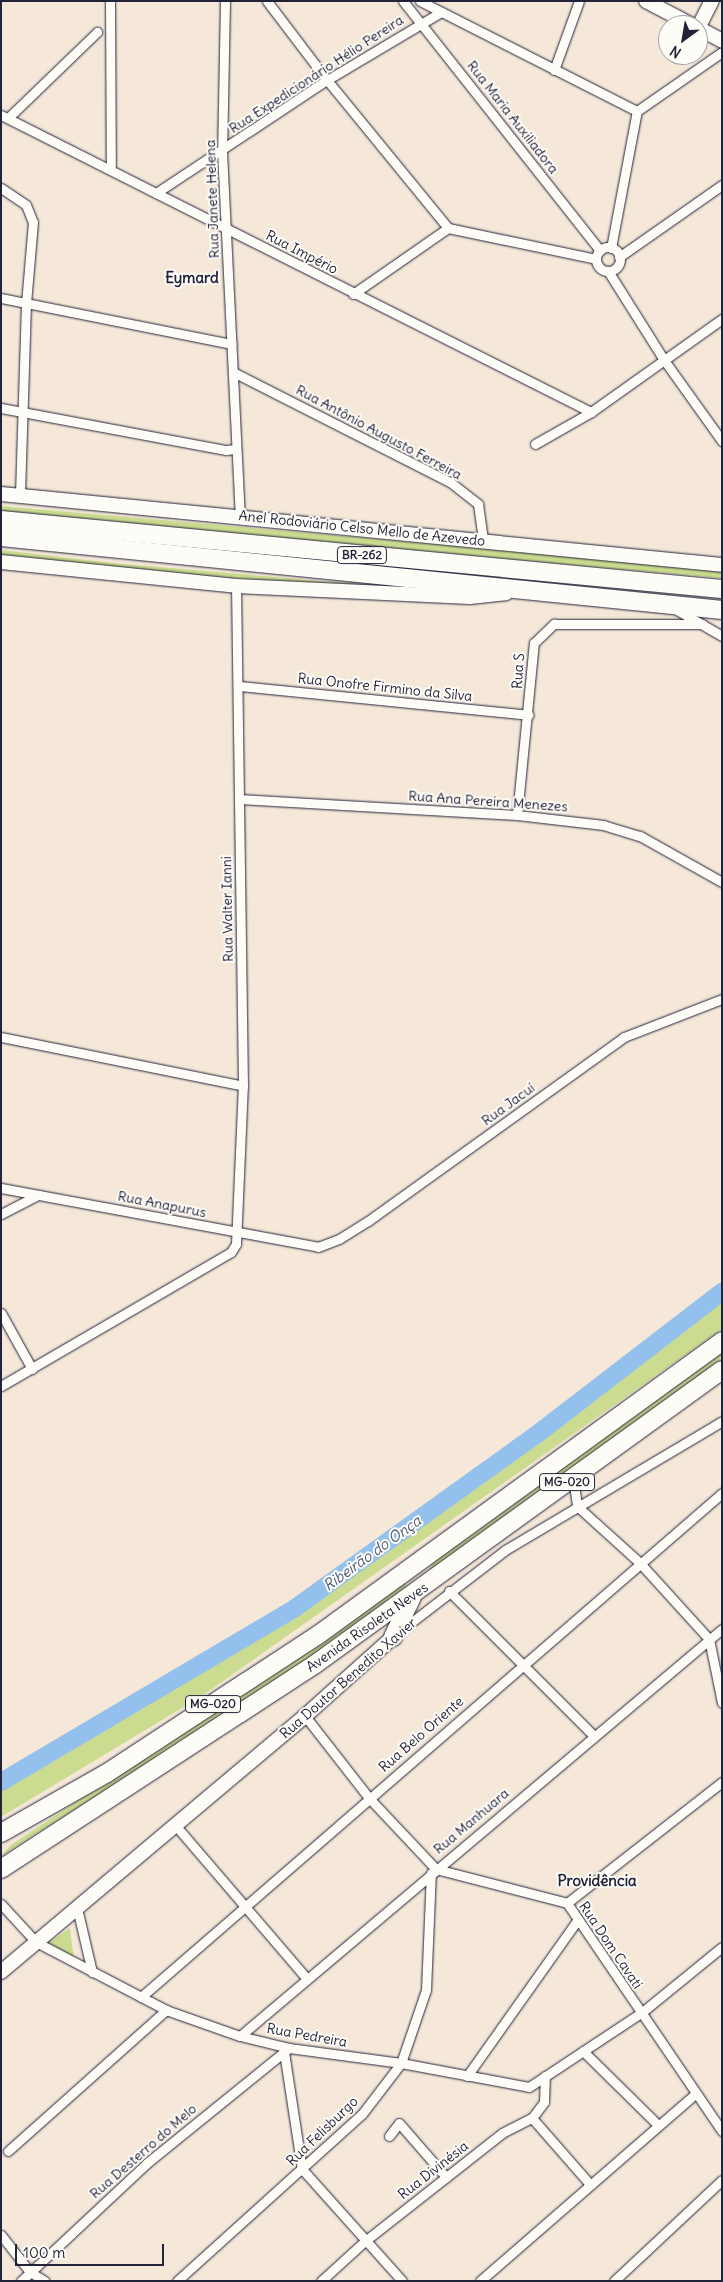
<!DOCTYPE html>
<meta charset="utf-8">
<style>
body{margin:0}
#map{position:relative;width:723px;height:2282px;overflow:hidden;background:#f5e8d9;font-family:Delius,sans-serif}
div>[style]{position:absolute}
.green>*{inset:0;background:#cbdc90;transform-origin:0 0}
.river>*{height:18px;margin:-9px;padding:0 9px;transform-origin:9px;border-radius:9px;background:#94c0ed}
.roads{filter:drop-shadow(0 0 1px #22223b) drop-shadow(0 0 1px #22223b)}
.street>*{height:9px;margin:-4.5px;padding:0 4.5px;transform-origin:4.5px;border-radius:4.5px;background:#fdfcf7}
.street>.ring{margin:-4.5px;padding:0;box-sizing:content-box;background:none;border:9px solid #fdfcf7;border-radius:50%}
.secondary>*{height:14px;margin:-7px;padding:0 7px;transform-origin:7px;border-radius:7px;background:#fdfcf7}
.highway>*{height:18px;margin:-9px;padding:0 9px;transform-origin:9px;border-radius:9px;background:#fdfcf7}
span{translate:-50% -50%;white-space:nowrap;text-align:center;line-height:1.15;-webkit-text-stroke:4px #fdfcf7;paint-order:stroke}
.shield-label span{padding:1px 4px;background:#fdfcf7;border:1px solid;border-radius:4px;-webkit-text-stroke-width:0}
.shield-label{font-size:12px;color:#22223b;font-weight:700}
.street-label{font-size:14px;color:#22223b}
.neighbourhood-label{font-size:15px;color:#22223b;font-weight:700}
.water-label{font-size:15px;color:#4a5979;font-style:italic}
.frame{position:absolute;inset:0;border:2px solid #22223b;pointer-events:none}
.north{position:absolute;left:658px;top:15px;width:50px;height:50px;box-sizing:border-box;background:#fdfcf7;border:1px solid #a5a5ac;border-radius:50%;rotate:212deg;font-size:14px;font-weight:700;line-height:20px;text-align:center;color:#22223b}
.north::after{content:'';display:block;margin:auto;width:18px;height:22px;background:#22223b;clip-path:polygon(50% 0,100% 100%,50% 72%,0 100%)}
.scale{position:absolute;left:15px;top:2244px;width:149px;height:22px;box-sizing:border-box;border:2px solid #22223b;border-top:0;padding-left:6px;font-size:15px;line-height:18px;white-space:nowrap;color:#22223b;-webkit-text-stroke:4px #fdfcf7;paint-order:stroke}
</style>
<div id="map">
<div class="green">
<i style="left:1px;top:506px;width:724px;height:9px;rotate:5deg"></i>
<i style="clip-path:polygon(1px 550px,113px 563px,391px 587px,195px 576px,1px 556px)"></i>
<i style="clip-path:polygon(722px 1296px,722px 1329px,202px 1696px,1px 1817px,1px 1786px,282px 1619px,589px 1399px)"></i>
<i style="clip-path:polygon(722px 1350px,722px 1361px,428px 1574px,432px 1563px)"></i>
<i style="clip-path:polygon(406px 1582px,405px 1591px,296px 1669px,1px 1856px,11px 1845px)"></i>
<i style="clip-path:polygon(70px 1928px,74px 1960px,45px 1945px)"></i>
</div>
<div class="river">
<i style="left:1px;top:1782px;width:342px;rotate:-30.6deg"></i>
<i style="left:295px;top:1608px;width:297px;rotate:-35.7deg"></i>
<i style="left:536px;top:1435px;width:235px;rotate:-37.6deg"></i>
</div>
<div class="roads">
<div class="street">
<i style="left:110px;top:1px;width:169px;rotate:89.7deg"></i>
<i style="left:225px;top:1px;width:150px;rotate:91.1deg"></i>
<i style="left:222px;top:151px;width:365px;rotate:87.2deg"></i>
<i style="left:267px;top:1px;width:99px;rotate:52.8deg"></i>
<i style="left:327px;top:80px;width:191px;rotate:50.7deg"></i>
<i style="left:403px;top:1px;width:318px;rotate:51.7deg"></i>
<i style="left:420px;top:1px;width:243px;rotate:26.9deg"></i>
<i style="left:554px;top:70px;width:73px;rotate:-70.1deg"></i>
<i style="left:1px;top:115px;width:661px;rotate:26.72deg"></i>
<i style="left:8px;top:118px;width:124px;rotate:-44deg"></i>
<i style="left:1px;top:188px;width:30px;rotate:34deg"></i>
<i style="left:26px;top:205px;width:18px;rotate:68deg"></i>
<i style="left:33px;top:222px;width:81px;rotate:94.9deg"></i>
<i style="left:26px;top:303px;width:193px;rotate:91.8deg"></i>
<i style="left:156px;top:193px;width:205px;rotate:-33.5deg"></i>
<i style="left:327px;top:80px;width:133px;rotate:-30.8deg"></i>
<i class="ring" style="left:596px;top:247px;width:15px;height:15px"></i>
<i style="left:611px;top:248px;width:139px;rotate:-79.3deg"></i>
<i style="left:637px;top:111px;width:103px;rotate:-34.8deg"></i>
<i style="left:619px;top:257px;width:126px;rotate:-35deg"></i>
<i style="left:608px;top:271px;width:105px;rotate:57.8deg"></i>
<i style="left:664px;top:360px;width:100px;rotate:54.4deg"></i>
<i style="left:353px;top:294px;width:116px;rotate:-34.8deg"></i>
<i style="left:448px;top:228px;width:151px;rotate:11.8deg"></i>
<i style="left:1px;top:298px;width:235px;rotate:11.3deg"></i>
<i style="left:233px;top:372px;width:243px;rotate:26.9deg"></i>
<i style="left:450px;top:482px;width:36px;rotate:38deg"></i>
<i style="left:478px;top:504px;width:36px;rotate:82deg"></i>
<i style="left:1px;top:408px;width:229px;rotate:10.6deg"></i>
<i style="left:226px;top:450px;width:9px;rotate:-6deg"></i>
<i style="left:535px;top:444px;width:64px;rotate:-29.7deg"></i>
<i style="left:591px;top:412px;width:161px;rotate:-35.4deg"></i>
<i style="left:677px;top:610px;width:52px;rotate:30deg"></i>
<i style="left:239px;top:686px;width:291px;rotate:5.7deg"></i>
<i style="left:239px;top:799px;width:278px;rotate:3.3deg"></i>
<i style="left:517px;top:815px;width:87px;rotate:6.6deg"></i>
<i style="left:603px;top:825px;width:39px;rotate:17deg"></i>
<i style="left:640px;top:836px;width:94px;rotate:29.3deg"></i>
<i style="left:517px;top:815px;width:173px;rotate:-84.4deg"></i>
<i style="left:534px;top:643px;width:28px;rotate:-44deg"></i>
<i style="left:554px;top:624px;width:148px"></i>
<i style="left:1px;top:1037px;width:247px;rotate:11.4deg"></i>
<i style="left:1px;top:1188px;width:322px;rotate:10.5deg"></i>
<i style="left:318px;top:1247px;width:22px;rotate:-21deg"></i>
<i style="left:339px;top:1239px;width:34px;rotate:-32deg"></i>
<i style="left:368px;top:1221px;width:315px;rotate:-35.7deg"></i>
<i style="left:624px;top:1037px;width:105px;rotate:-21.2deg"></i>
<i style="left:1px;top:1214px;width:42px;rotate:-27.2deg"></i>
<i style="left:1px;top:1313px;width:64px;rotate:61deg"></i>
<i style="left:1px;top:1386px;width:266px;rotate:-30.2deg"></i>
<i style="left:231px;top:1252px;width:9px;rotate:-58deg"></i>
<i style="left:236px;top:1244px;width:158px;rotate:-87.5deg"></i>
<i style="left:243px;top:1086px;width:500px;rotate:-90.8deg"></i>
<i style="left:573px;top:1477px;width:29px;rotate:82deg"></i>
<i style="left:577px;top:1506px;width:84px;rotate:42.1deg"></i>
<i style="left:639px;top:1562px;width:104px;rotate:47.7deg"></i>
<i style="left:709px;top:1639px;width:65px;rotate:78.5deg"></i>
<i style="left:449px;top:1591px;width:204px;rotate:45deg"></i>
<i style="left:400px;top:1631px;width:133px;rotate:-37.6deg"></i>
<i style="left:505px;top:1550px;width:252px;rotate:-30.7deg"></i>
<i style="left:305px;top:1716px;width:104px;rotate:52deg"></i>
<i style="left:369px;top:1798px;width:98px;rotate:46.7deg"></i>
<i style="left:436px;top:1869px;width:135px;rotate:14.5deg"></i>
<i style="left:567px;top:1903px;width:276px;rotate:55.8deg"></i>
<i style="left:176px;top:1826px;width:201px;rotate:49.4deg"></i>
<i style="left:567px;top:1903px;width:197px;rotate:-38deg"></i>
<i style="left:1px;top:1904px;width:52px;rotate:47.4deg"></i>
<i style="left:36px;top:1942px;width:147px;rotate:27.6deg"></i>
<i style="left:166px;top:2010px;width:78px;rotate:19.4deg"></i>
<i style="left:240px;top:2036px;width:50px;rotate:13.8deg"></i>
<i style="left:289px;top:2048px;width:113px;rotate:7.6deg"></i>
<i style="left:401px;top:2063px;width:130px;rotate:10.6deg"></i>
<i style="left:529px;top:2087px;width:134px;rotate:-33.5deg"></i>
<i style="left:641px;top:2013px;width:104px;rotate:-39.2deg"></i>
<i style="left:77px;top:1908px;width:66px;rotate:76.8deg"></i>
<i style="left:141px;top:1997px;width:769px;rotate:-40.94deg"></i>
<i style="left:240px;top:2036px;width:631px;rotate:-40.18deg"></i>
<i style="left:583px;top:2051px;width:105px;rotate:44.6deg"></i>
<i style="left:284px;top:2052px;width:118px;rotate:81.3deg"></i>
<i style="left:302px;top:2169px;width:150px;rotate:48.2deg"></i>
<i style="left:467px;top:2076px;width:192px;rotate:-54.7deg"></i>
<i style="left:532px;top:2118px;width:86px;rotate:48.8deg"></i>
<i style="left:389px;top:2136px;width:16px;rotate:-52deg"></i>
<i style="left:399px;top:2123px;width:72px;rotate:49deg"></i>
<i style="left:8px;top:2151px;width:212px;rotate:-41.7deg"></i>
<i style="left:1px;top:2235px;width:47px;rotate:51.9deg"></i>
<i style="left:30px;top:2272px;width:17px;rotate:31deg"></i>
<i style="left:21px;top:2281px;width:173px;rotate:-43.1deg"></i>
<i style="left:147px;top:2163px;width:183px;rotate:-39deg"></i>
<i style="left:177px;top:2281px;width:249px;rotate:-42.1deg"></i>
<i style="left:362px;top:2114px;width:64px;rotate:-52.6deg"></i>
<i style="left:401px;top:2063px;width:77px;rotate:-71.1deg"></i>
<i style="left:426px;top:1990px;width:117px;rotate:-87.6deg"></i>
<i style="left:321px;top:2281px;width:59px;rotate:-42.3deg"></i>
<i style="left:365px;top:2241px;width:174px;rotate:-38.2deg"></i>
<i style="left:502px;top:2133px;width:34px;rotate:-27deg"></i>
<i style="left:532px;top:2118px;width:20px;rotate:-53deg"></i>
<i style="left:544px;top:2102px;width:26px;rotate:-88deg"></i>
<i style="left:480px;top:2281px;width:286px;rotate:-41deg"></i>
<i style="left:614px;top:2281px;width:148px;rotate:-43.1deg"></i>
</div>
<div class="secondary">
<i style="left:646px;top:1px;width:52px;rotate:27.6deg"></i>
<i style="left:698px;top:28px;width:30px;rotate:-63deg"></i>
<i style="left:698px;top:28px;width:27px;rotate:28deg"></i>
<i style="left:1px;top:494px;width:724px;rotate:5.62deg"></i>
<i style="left:1px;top:562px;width:236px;rotate:5.8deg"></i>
<i style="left:236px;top:586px;width:234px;rotate:2.7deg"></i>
<i style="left:470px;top:597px;width:36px;rotate:-6deg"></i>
<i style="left:1px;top:1972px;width:397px;rotate:-40.1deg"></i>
<i style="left:305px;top:1716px;width:118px;rotate:-41.9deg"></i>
</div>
<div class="highway">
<i style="left:1px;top:520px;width:724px;rotate:5.47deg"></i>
<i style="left:1px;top:537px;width:725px;rotate:5.78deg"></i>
<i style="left:393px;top:1637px;width:44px;rotate:-64.6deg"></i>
<i style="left:1px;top:1833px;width:122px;rotate:-29.5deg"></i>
<i style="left:107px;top:1773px;width:252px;rotate:-33.2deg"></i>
<i style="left:318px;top:1635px;width:500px;rotate:-36deg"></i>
<i style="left:1px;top:1869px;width:374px;rotate:-33.1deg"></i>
<i style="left:314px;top:1665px;width:503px;rotate:-35.87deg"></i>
</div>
</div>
<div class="shield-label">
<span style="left:362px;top:555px">BR-262</span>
<span style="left:567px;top:1482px">MG-020</span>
<span style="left:213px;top:1704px">MG-020</span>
</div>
<div class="street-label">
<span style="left:316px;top:74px;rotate:-33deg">Rua Expedicionário Hélio Pereira</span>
<span style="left:513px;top:117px;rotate:52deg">Rua Maria Auxiliadora</span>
<span style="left:212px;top:199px;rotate:-92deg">Rua Janete Helena</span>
<span style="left:302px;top:252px;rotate:27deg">Rua Império</span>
<span style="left:379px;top:432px;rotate:28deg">Rua Antônio Augusto Ferreira</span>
<span style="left:362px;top:528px;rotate:6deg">Anel Rodoviário Celso Mello de Azevedo</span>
<span style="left:518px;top:671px;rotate:-86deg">Rua S</span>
<span style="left:385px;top:687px;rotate:6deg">Rua Onofre Firmino da Silva</span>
<span style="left:488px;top:801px;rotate:4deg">Rua Ana Pereira Menezes</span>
<span style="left:227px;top:909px;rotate:-91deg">Rua Walter Ianni</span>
<span style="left:508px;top:1104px;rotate:-36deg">Rua Jacuí</span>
<span style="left:162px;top:1204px;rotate:11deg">Rua Anapurus</span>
<span style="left:367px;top:1627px;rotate:-35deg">Avenida Risoleta Neves</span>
<span style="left:348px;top:1678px;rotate:-41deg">Rua Doutor Benedito Xavier</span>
<span style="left:421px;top:1734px;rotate:-41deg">Rua Belo Oriente</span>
<span style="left:471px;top:1821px;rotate:-40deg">Rua Manhuara</span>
<span style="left:611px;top:1945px;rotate:56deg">Rua Dom Cavati</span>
<span style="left:307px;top:2035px;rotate:10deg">Rua Pedreira</span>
<span style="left:322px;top:2131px;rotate:-44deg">Rua Felisburgo</span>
<span style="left:143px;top:2151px;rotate:-41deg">Rua Desterro do Melo</span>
<span style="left:433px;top:2170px;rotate:-38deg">Rua Divinésia</span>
</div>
<div class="neighbourhood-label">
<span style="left:192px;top:278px">Eymard</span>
<span style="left:597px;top:1881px">Providência</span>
</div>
<div class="water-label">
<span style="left:372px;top:1553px;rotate:-36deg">Ribeirão do Onça</span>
</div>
<div class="frame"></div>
<div class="north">N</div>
<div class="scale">100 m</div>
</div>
